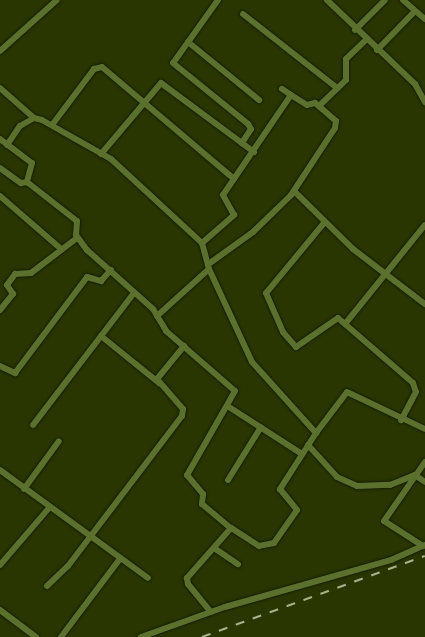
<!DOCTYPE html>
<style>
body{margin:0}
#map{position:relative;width:425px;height:637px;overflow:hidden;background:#293601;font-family:"Space Grotesk",sans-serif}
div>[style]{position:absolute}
.roads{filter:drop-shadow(0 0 1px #131c00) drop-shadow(0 0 1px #131c00)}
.minor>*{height:6px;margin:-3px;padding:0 3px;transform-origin:3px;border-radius:3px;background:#5c702e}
.rail>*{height:2px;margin-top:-1px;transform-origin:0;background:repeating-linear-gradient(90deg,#a6b38c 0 9px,transparent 0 18px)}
span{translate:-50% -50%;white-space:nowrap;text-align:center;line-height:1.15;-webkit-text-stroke:5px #293601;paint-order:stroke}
</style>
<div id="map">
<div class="roads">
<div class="minor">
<i style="left:218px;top:0;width:77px;rotate:125.5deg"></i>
<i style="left:173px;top:63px;width:97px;rotate:39.1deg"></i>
<i style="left:248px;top:124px;width:6px;rotate:59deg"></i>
<i style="left:251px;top:129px;width:17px;rotate:123deg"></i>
<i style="left:327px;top:0;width:122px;rotate:43.7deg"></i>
<i style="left:415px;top:84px;width:21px;rotate:61deg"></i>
<i style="left:403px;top:0;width:29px;rotate:41deg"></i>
<i style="left:243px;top:14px;width:120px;rotate:38.2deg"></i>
<i style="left:355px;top:30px;width:42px;rotate:-45deg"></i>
<i style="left:188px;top:42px;width:92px;rotate:39.2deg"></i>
<i style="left:377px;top:50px;width:54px;rotate:-45.7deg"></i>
<i style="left:0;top:51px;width:76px;rotate:-41.8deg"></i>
<i style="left:0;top:88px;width:45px;rotate:41.4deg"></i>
<i style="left:319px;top:106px;width:37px;rotate:-44deg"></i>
<i style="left:346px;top:80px;width:21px;rotate:-90deg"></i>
<i style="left:346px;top:59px;width:28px;rotate:-44deg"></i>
<i style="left:52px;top:125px;width:70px;rotate:-53.1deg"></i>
<i style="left:94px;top:69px;width:8px;rotate:-14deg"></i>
<i style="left:102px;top:67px;width:173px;rotate:40.3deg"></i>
<i style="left:0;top:139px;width:40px;rotate:37deg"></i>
<i style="left:32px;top:163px;width:20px;rotate:105deg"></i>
<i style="left:27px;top:182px;width:63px;rotate:38deg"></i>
<i style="left:77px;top:221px;width:14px;rotate:94deg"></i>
<i style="left:76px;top:235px;width:19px;rotate:54deg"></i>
<i style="left:87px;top:250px;width:89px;rotate:41.8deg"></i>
<i style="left:153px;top:309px;width:26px;rotate:59deg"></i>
<i style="left:166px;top:331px;width:91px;rotate:41deg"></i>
<i style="left:235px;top:391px;width:97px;rotate:119.7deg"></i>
<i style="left:187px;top:475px;width:25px;rotate:50deg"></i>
<i style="left:203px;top:494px;width:10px;rotate:96deg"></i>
<i style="left:202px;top:504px;width:38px;rotate:40deg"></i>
<i style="left:231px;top:528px;width:67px;rotate:131.3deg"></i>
<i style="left:187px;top:578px;width:6px;rotate:81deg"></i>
<i style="left:188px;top:584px;width:36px;rotate:51deg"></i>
<i style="left:7px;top:145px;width:23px;rotate:-56deg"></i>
<i style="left:20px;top:126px;width:16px;rotate:-30deg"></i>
<i style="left:34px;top:118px;width:8px;rotate:14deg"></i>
<i style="left:42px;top:120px;width:79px;rotate:29.5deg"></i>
<i style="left:111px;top:159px;width:124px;rotate:42.7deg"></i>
<i style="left:101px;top:154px;width:93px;rotate:-49.8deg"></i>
<i style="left:161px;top:83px;width:116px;rotate:36.6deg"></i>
<i style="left:0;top:168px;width:26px;rotate:36deg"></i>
<i style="left:21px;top:183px;width:6px;rotate:-9deg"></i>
<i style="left:294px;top:191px;width:83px;rotate:44.5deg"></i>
<i style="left:353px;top:249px;width:91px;rotate:37.4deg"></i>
<i style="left:0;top:196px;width:79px;rotate:40.9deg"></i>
<i style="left:324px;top:223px;width:91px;rotate:129.6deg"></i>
<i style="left:266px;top:293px;width:43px;rotate:66.4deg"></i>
<i style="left:283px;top:332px;width:20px;rotate:49deg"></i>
<i style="left:296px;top:347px;width:51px;rotate:-34.6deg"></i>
<i style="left:338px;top:318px;width:99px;rotate:40.9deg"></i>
<i style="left:413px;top:383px;width:9px;rotate:72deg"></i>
<i style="left:416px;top:392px;width:32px;rotate:118deg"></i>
<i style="left:210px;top:263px;width:53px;rotate:-35.8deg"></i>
<i style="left:253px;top:232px;width:53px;rotate:-44.2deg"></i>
<i style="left:291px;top:195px;width:80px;rotate:-56.7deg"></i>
<i style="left:335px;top:128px;width:7px;rotate:-82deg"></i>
<i style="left:336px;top:121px;width:28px;rotate:-139deg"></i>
<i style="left:315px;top:103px;width:8px;rotate:166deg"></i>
<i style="left:307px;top:105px;width:19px;rotate:-148deg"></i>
<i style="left:209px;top:269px;width:102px;rotate:65.2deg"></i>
<i style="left:252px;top:362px;width:96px;rotate:48deg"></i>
<i style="left:316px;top:433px;width:67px;rotate:122.7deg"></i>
<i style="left:280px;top:489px;width:27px;rotate:51deg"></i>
<i style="left:297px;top:510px;width:40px;rotate:124.9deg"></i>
<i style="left:274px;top:543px;width:15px;rotate:169deg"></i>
<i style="left:259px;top:546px;width:33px;rotate:-147deg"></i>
<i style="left:0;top:310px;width:21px;rotate:-51deg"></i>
<i style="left:13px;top:294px;width:11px;rotate:-124deg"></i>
<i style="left:7px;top:285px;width:14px;rotate:-54deg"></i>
<i style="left:15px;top:274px;width:16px;rotate:-4deg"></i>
<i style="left:31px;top:273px;width:58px;rotate:-37.3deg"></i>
<i style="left:157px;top:316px;width:70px;rotate:-42.1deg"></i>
<i style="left:209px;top:269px;width:27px;rotate:-105deg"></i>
<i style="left:202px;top:243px;width:43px;rotate:-41.2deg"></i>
<i style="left:234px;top:215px;width:23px;rotate:-119deg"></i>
<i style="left:223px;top:195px;width:121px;rotate:-55.8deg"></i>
<i style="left:291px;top:95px;width:11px;rotate:-146deg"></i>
<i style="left:345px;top:324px;width:127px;rotate:-51.1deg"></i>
<i style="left:101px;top:336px;width:75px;rotate:39deg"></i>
<i style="left:0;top:366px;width:17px;rotate:25deg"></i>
<i style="left:15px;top:373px;width:120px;rotate:-53.1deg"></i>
<i style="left:87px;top:277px;width:15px;rotate:16deg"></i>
<i style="left:101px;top:281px;width:15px;rotate:-48deg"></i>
<i style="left:229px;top:407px;width:87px;rotate:32.8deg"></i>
<i style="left:33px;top:425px;width:166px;rotate:-52.6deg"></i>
<i style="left:316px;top:433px;width:51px;rotate:-52.9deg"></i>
<i style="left:347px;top:392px;width:86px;rotate:25.4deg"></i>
<i style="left:308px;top:445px;width:43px;rotate:47.8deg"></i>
<i style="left:337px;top:477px;width:22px;rotate:24deg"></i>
<i style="left:357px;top:486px;width:33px;rotate:-2deg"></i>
<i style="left:390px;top:485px;width:27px;rotate:-22deg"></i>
<i style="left:415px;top:475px;width:12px;rotate:35deg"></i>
<i style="left:0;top:470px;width:183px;rotate:36.1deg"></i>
<i style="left:228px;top:480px;width:62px;rotate:-58.1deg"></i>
<i style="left:24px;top:489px;width:59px;rotate:-53.9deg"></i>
<i style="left:423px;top:546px;width:46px;rotate:-147.3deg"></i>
<i style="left:384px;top:521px;width:72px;rotate:-55.2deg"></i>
<i style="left:214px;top:548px;width:29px;rotate:34deg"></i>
<i style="left:0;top:565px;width:75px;rotate:-49.3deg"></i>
<i style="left:47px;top:586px;width:29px;rotate:-44deg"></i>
<i style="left:68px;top:566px;width:188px;rotate:-52.8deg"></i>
<i style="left:182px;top:416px;width:7px;rotate:-82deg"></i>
<i style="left:183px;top:409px;width:40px;rotate:-131deg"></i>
<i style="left:157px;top:379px;width:43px;rotate:-50.7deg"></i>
<i style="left:0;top:610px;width:45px;rotate:36.9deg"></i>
<i style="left:61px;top:637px;width:96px;rotate:-53deg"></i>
<i style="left:141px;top:637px;width:89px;rotate:-19.7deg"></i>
<i style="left:225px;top:607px;width:173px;rotate:-15.8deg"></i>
<i style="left:391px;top:560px;width:37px;rotate:-24deg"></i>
</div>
</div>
<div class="rail">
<i style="left:202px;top:637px;width:237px;rotate:-20deg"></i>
</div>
</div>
